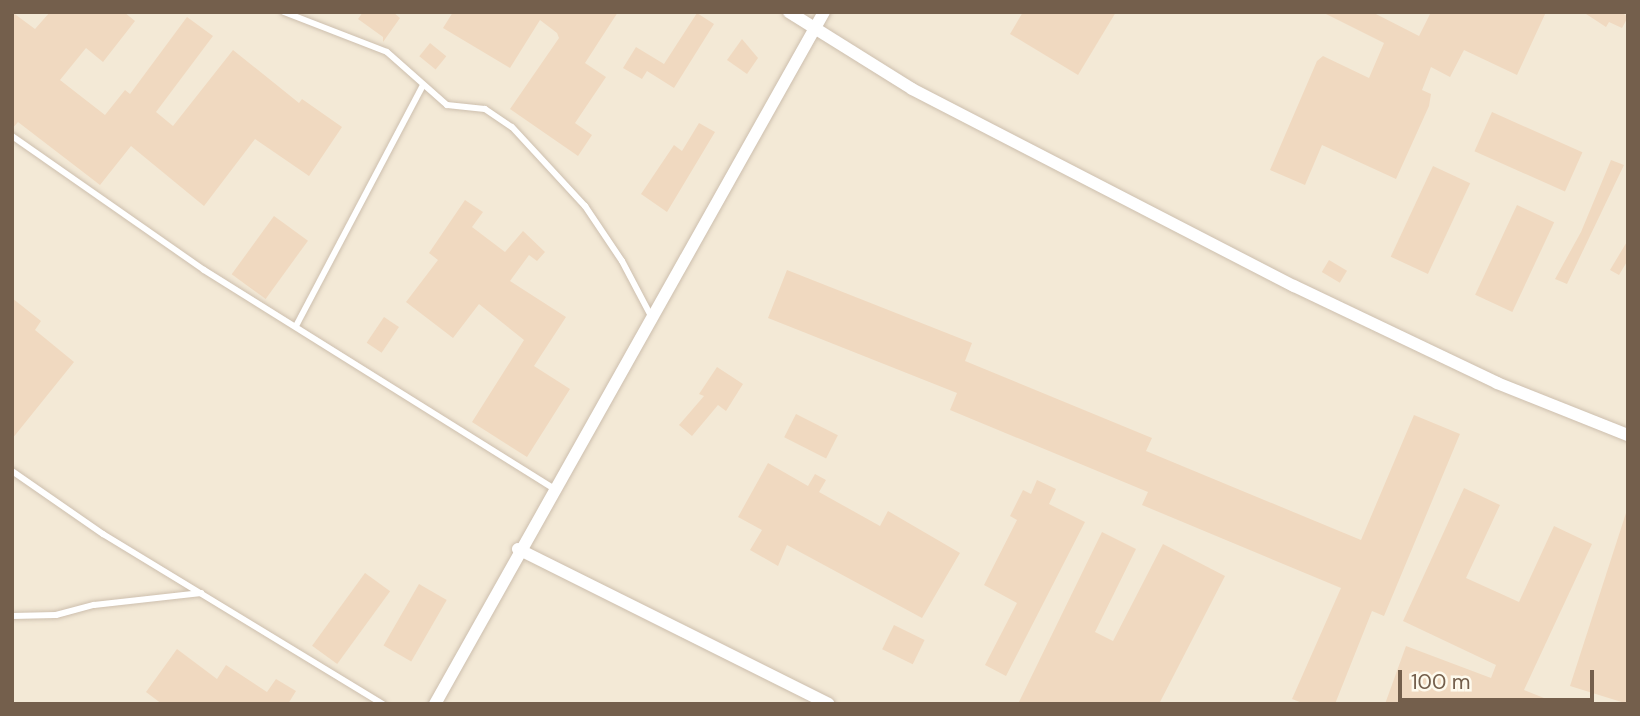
<!DOCTYPE html>
<style>
body{margin:0}
#map{position:relative;width:1640px;height:716px;overflow:hidden;background:#fbf6e7;font-family:"DM Sans",sans-serif}
div>[style]{position:absolute}
.residential>*{inset:0;background:#f3e9d6;transform-origin:0 0}
.building>*{inset:0;background:#f0d9c0;transform-origin:0 0}
.roads{filter:drop-shadow(0 0 2px #cdbfae) drop-shadow(0 0 2px #cdbfae)}
.service>*{height:6px;margin:-3px;padding:0 3px;transform-origin:3px;border-radius:3px;background:#fff}
.minor>*{height:12px;margin:-6px;padding:0 6px;transform-origin:6px;border-radius:6px;background:#fff}
span{translate:-50% -50%;white-space:nowrap;text-align:center;line-height:1.15;-webkit-text-stroke:5px #fefaed;paint-order:stroke}
.frame{position:absolute;inset:0;border:14px solid #745f4c;pointer-events:none}
.scale{position:absolute;left:1398px;top:670px;width:196px;height:32px;box-sizing:border-box;border:4px solid #745f4c;border-top:0;padding-left:9px;font-size:21px;line-height:24px;white-space:nowrap;color:#745f4c;-webkit-text-stroke:5px #fefaed;paint-order:stroke}
</style>
<div id="map">
<div class="residential">
<i style="left:12px;top:12px;width:1616px;height:692px"></i>
</div>
<div class="building">
<i style="clip-path:polygon(12px 12px,35px 29px,50px 12px,124px 12px,135px 21px,103px 62px,86px 48px,60px 80px,105px 115px,125px 90px,130px 94px,187px 17px,213px 36px,156px 112px,173px 126px,233px 50px,299px 103px,302px 99px,342px 127px,309px 176px,255px 139px,204px 206px,131px 146px,100px 185px,18px 122px,12px 129px)"></i>
<i style="clip-path:polygon(363px 12px,393px 12px,400px 18px,383px 42px,383px 37px,358px 19px)"></i>
<i style="clip-path:polygon(453px 12px,618px 12px,585px 63px,606px 77px,575px 123px,592px 135px,578px 156px,510px 109px,559px 38px,557px 33px,540px 20px,510px 68px,443px 28px)"></i>
<i style="clip-path:polygon(1023px 12px,1116px 12px,1078px 75px,1010px 34px)"></i>
<i style="clip-path:polygon(1322px 12px,1372px 12px,1419px 36px,1431px 12px,1546px 12px,1517px 75px,1464px 50px,1450px 77px,1431px 67px,1422px 90px,1431px 94px,1429px 106px,1396px 179px,1322px 145px,1305px 185px,1270px 170px,1317px 61px,1323px 56px,1369px 78px,1384px 43px)"></i>
<i style="clip-path:polygon(1583px 12px,1621px 12px,1628px 17px,1622px 28px,1609px 22px,1606px 27px)"></i>
<i style="clip-path:polygon(697px 13px,714px 24px,674px 88px,647px 71px,642px 79px,623px 68px,636px 47px,664px 64px)"></i>
<i style="clip-path:polygon(742px 39px,758px 58px,747px 74px,727px 60px)"></i>
<i style="left:430px;top:43px;width:21px;height:17px;rotate:39deg"></i>
<i style="left:1492px;top:112px;width:99px;height:43px;rotate:24deg"></i>
<i style="clip-path:polygon(699px 123px,715px 132px,667px 212px,641px 194px,674px 145px,682px 151px)"></i>
<i style="clip-path:polygon(1611px 160px,1624px 165px,1567px 284px,1555px 279px,1581px 232px)"></i>
<i style="left:1433px;top:166px;width:41px;height:100px;rotate:25deg"></i>
<i style="clip-path:polygon(465px 200px,483px 212px,472px 227px,505px 252px,523px 231px,545px 252px,537px 261px,529px 255px,510px 281px,566px 317px,534px 366px,570px 389px,527px 457px,472px 422px,524px 340px,479px 304px,453px 338px,406px 302px,438px 260px,429px 253px)"></i>
<i style="left:1517px;top:205px;width:41px;height:99px;rotate:25deg"></i>
<i style="left:274px;top:216px;width:42px;height:72px;rotate:36deg"></i>
<i style="clip-path:polygon(1628px 240px,1628px 260px,1619px 275px,1610px 270px)"></i>
<i style="left:1329px;top:260px;width:21px;height:14px;rotate:31deg"></i>
<i style="clip-path:polygon(787px 270px,972px 343px,965px 361px,1152px 438px,1146px 451px,1361px 540px,1414px 415px,1460px 434px,1384px 616px,1372px 611px,1335px 704px,1305px 704px,1292px 699px,1341px 588px,1142px 505px,1148px 492px,950px 410px,957px 393px,768px 318px)"></i>
<i style="clip-path:polygon(12px 298px,41px 321px,35px 330px,74px 362px,12px 439px)"></i>
<i style="left:384px;top:317px;width:18px;height:31px;rotate:34deg"></i>
<i style="clip-path:polygon(717px 367px,743px 384px,726px 411px,718px 405px,692px 436px,679px 425px,704px 396px,699px 394px)"></i>
<i style="left:796px;top:414px;width:47px;height:26px;rotate:27deg"></i>
<i style="clip-path:polygon(768px 463px,808px 486px,815px 474px,826px 480px,819px 492px,880px 526px,888px 511px,960px 553px,922px 618px,787px 545px,778px 566px,750px 550px,762px 530px,738px 517px)"></i>
<i style="clip-path:polygon(1037px 480px,1056px 489px,1049px 504px,1085px 522px,1006px 676px,985px 665px,1017px 603px,984px 585px,1017px 520px,1010px 516px,1023px 490px,1031px 494px)"></i>
<i style="clip-path:polygon(1464px 488px,1500px 505px,1466px 578px,1519px 602px,1554px 526px,1592px 544px,1524px 690px,1559px 704px,1385px 704px,1406px 646px,1491px 678px,1496px 665px,1403px 621px)"></i>
<i style="clip-path:polygon(1626px 513px,1628px 513px,1628px 704px,1570px 686px)"></i>
<i style="clip-path:polygon(1102px 532px,1136px 549px,1095px 632px,1113px 641px,1163px 544px,1225px 576px,1159px 704px,1018px 704px)"></i>
<i style="left:365px;top:573px;width:31px;height:90px;rotate:36deg"></i>
<i style="left:419px;top:584px;width:32px;height:71px;rotate:30deg"></i>
<i style="left:894px;top:625px;width:34px;height:27px;rotate:26deg"></i>
<i style="clip-path:polygon(177px 649px,217px 679px,226px 665px,267px 692px,276px 679px,296px 691px,288px 704px,162px 704px,146px 692px)"></i>
</div>
<div class="roads">
<div class="service">
<i style="left:284px;top:12px;width:110px;rotate:21.2deg"></i>
<i style="left:387px;top:52px;width:80px;rotate:41.5deg"></i>
<i style="left:447px;top:105px;width:38px;rotate:6deg"></i>
<i style="left:485px;top:109px;width:32px;rotate:34deg"></i>
<i style="left:512px;top:127px;width:108px;rotate:47.3deg"></i>
<i style="left:585px;top:206px;width:66px;rotate:56.1deg"></i>
<i style="left:622px;top:261px;width:62px;rotate:62.2deg"></i>
<i style="left:12px;top:136px;width:234px;rotate:34.9deg"></i>
<i style="left:204px;top:270px;width:411px;rotate:32deg"></i>
<i style="left:296px;top:326px;width:272px;rotate:-62.2deg"></i>
<i style="left:12px;top:471px;width:111px;rotate:34.7deg"></i>
<i style="left:103px;top:534px;width:328px;rotate:31.3deg"></i>
<i style="left:12px;top:616px;width:44px;rotate:-1.3deg"></i>
<i style="left:56px;top:615px;width:39px;rotate:-15deg"></i>
<i style="left:94px;top:605px;width:108px;rotate:-6.4deg"></i>
</div>
<div class="minor">
<i style="left:789px;top:12px;width:145px;rotate:32deg"></i>
<i style="left:912px;top:89px;width:430px;rotate:27.3deg"></i>
<i style="left:1294px;top:286px;width:225px;rotate:25.5deg"></i>
<i style="left:1497px;top:383px;width:141px;rotate:21.7deg"></i>
<i style="left:518px;top:549px;width:347px;rotate:26.5deg"></i>
<i style="left:435px;top:704px;width:794px;rotate:-60.66deg"></i>
</div>
</div>
<div class="frame"></div>
<div class="scale">100 m</div>
</div>
